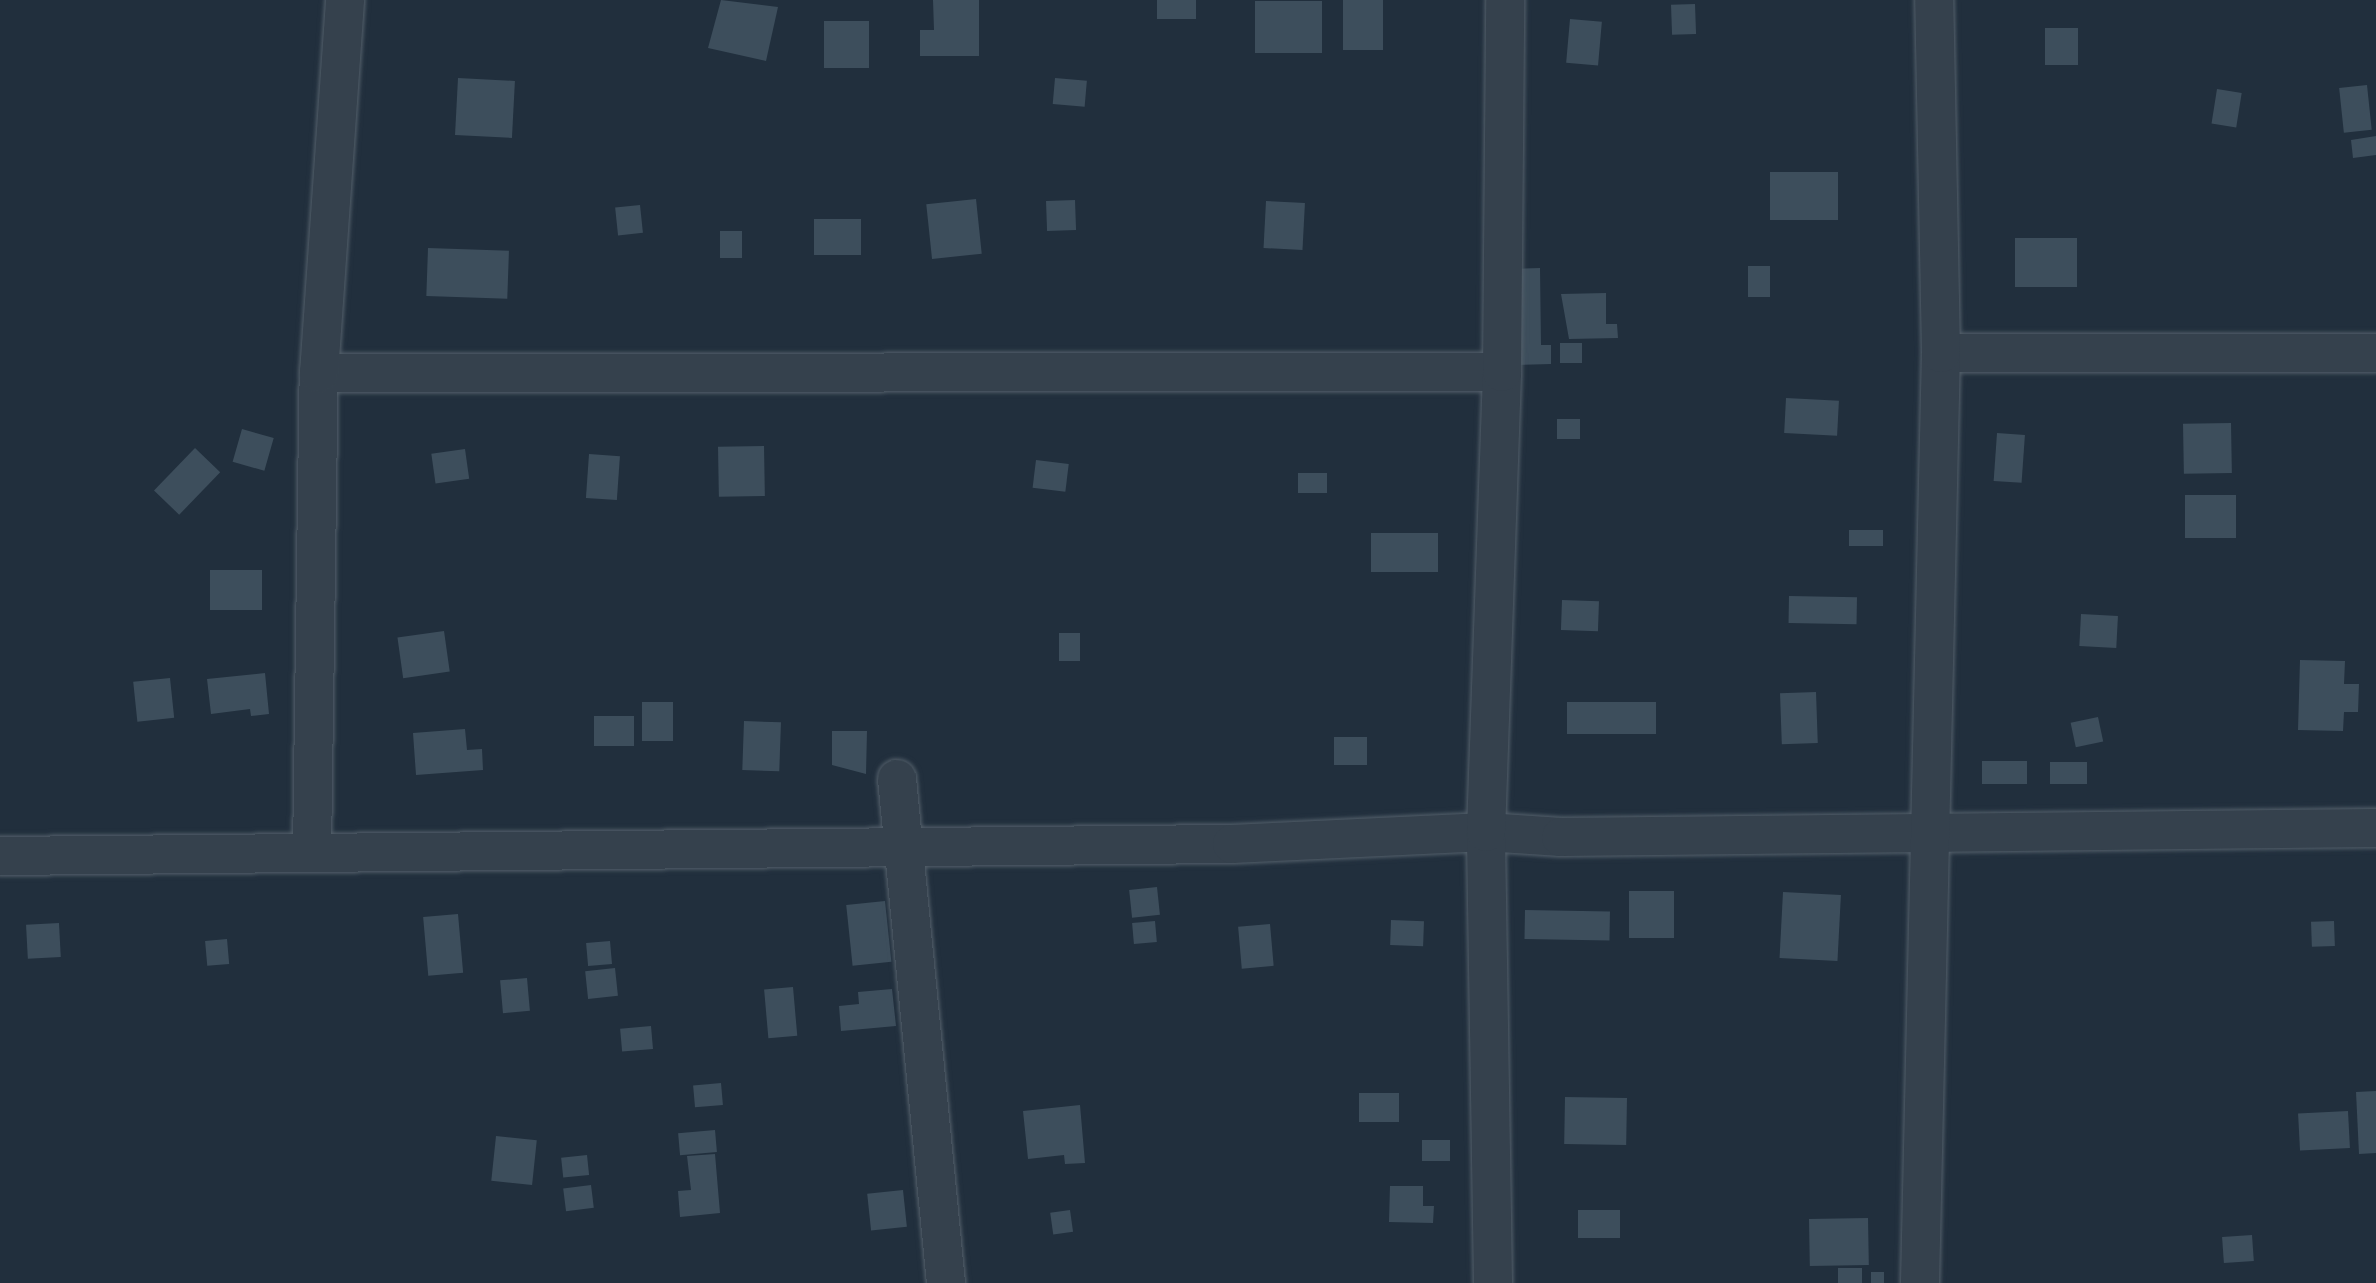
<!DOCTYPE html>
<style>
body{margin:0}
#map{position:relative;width:2376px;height:1283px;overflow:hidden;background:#212f3d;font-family:"Sofia Sans Condensed",sans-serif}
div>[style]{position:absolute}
.building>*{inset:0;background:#3d4e5c;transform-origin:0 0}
.roads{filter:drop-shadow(0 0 2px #535f6a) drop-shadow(0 0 2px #535f6a)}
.minor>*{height:38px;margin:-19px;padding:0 19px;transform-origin:19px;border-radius:19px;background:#35414d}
span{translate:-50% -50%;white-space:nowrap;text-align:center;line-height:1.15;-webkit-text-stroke:6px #1a2631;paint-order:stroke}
</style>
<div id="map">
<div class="building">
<i style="clip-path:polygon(721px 0,778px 7px,766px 61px,708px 48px)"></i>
<i style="clip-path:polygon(933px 0,979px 0,979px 56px,920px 56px,920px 30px,934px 30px)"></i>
<i style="left:1157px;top:0;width:39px;height:19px"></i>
<i style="left:1343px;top:0;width:40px;height:50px"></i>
<i style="left:1255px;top:1px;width:67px;height:52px"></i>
<i style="left:1695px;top:4px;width:30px;height:24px;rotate:88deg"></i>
<i style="left:1570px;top:19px;width:32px;height:44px;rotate:5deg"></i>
<i style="left:824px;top:21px;width:45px;height:47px"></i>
<i style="left:2045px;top:28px;width:33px;height:37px"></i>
<i style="left:458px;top:78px;width:57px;height:57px;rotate:3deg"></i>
<i style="left:1055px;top:78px;width:32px;height:26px;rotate:5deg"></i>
<i style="left:2367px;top:85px;width:45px;height:28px;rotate:84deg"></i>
<i style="left:2217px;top:89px;width:25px;height:35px;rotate:9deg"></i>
<i style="clip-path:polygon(2376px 136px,2376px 155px,2353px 158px,2351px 140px)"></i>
<i style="left:1838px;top:172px;width:48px;height:68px;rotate:90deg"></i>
<i style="left:976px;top:199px;width:55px;height:50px;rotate:84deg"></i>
<i style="left:1075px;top:200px;width:30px;height:29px;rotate:88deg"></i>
<i style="left:1266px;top:201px;width:39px;height:47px;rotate:3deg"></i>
<i style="left:640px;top:205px;width:28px;height:25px;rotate:84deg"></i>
<i style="left:861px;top:219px;width:36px;height:47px;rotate:90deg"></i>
<i style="left:720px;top:231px;width:22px;height:27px"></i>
<i style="left:2077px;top:238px;width:49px;height:62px;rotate:90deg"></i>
<i style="left:428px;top:248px;width:81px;height:48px;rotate:2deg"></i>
<i style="left:1770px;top:266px;width:31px;height:22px;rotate:90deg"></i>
<i style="clip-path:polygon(1540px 268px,1541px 345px,1551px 345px,1551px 364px,1515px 365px,1513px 269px)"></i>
<i style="clip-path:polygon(1606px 293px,1606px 324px,1617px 324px,1618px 338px,1569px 339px,1561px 294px)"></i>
<i style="left:1560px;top:343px;width:22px;height:20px"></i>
<i style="left:1786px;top:398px;width:53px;height:35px;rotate:3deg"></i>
<i style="left:1557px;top:419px;width:23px;height:20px"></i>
<i style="left:2231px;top:423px;width:50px;height:48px;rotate:89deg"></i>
<i style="left:242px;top:429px;width:33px;height:34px;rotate:16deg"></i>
<i style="left:1997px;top:433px;width:28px;height:48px;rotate:4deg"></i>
<i style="left:764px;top:446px;width:50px;height:46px;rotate:89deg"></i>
<i style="left:195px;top:448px;width:35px;height:59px;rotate:44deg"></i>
<i style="left:465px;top:449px;width:30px;height:34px;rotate:82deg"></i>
<i style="left:589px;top:454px;width:31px;height:44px;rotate:4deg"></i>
<i style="left:1036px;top:460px;width:33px;height:28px;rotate:7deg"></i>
<i style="left:1327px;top:473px;width:20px;height:29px;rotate:90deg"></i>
<i style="left:2185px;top:495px;width:51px;height:43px"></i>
<i style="left:1849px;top:530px;width:34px;height:16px"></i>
<i style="left:1371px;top:533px;width:67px;height:39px"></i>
<i style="left:262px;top:570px;width:40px;height:52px;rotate:90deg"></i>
<i style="left:1789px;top:596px;width:68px;height:27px;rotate:1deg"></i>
<i style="left:1562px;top:600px;width:37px;height:30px;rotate:2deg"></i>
<i style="left:2081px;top:614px;width:37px;height:32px;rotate:3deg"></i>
<i style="left:444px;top:631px;width:41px;height:47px;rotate:82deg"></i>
<i style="left:1059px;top:633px;width:21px;height:28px"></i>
<i style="clip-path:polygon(2300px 660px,2345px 661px,2344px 684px,2359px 684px,2358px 712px,2344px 712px,2343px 731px,2298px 730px)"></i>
<i style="clip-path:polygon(265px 673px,269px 714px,251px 716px,250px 709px,211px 714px,207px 679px)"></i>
<i style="left:170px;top:678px;width:40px;height:37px;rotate:84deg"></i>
<i style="left:1816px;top:692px;width:51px;height:36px;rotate:88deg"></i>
<i style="left:642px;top:702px;width:31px;height:39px"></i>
<i style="left:1567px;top:702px;width:89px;height:32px"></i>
<i style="left:594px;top:716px;width:40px;height:30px"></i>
<i style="left:2098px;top:717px;width:25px;height:28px;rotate:78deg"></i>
<i style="left:744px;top:721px;width:37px;height:49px;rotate:2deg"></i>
<i style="clip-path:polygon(465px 729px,467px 750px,482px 749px,483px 770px,416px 775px,413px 733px)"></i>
<i style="clip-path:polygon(832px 731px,867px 731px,866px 774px,832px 765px)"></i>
<i style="left:1334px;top:737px;width:33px;height:28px"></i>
<i style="left:1982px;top:761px;width:45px;height:23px"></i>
<i style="left:2050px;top:762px;width:37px;height:22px"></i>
<i style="left:1157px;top:887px;width:28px;height:28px;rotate:84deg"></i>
<i style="left:1629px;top:891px;width:45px;height:47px"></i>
<i style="left:1783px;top:892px;width:58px;height:66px;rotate:3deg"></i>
<i style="left:885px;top:901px;width:61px;height:39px;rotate:84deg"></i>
<i style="left:1525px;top:910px;width:85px;height:29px;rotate:1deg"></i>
<i style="left:458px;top:914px;width:59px;height:35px;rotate:85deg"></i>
<i style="left:1391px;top:920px;width:33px;height:25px;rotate:2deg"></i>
<i style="left:1155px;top:921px;width:21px;height:23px;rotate:85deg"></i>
<i style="left:2334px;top:921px;width:25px;height:23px;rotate:88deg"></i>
<i style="left:59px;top:923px;width:34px;height:33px;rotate:87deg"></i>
<i style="left:1270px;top:924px;width:42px;height:32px;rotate:85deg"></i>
<i style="left:227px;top:939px;width:25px;height:22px;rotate:85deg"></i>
<i style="left:610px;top:941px;width:23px;height:24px;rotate:85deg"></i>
<i style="left:615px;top:968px;width:28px;height:30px;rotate:84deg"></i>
<i style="left:527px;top:978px;width:33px;height:27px;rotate:85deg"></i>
<i style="left:793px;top:987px;width:49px;height:29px;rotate:85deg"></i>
<i style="clip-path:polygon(892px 989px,896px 1026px,841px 1031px,839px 1006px,859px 1004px,858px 992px)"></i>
<i style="left:651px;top:1026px;width:23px;height:31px;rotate:85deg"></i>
<i style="left:721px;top:1083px;width:22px;height:28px;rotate:85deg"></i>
<i style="clip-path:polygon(2376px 1091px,2376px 1153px,2359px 1154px,2356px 1092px)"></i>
<i style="left:1359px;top:1093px;width:40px;height:29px"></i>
<i style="left:1565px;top:1097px;width:62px;height:47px;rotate:1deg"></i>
<i style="clip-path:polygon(1080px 1105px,1085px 1163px,1065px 1164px,1064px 1155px,1028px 1159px,1023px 1111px)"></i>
<i style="left:2348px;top:1111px;width:37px;height:50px;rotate:87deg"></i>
<i style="left:715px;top:1130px;width:22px;height:37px;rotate:85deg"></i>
<i style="left:496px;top:1136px;width:41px;height:45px;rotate:6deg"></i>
<i style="left:1422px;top:1140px;width:28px;height:21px"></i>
<i style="clip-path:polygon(715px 1154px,720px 1213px,680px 1217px,678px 1191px,691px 1190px,687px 1156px)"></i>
<i style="left:587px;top:1155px;width:20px;height:26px;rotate:84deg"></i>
<i style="left:591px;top:1185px;width:23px;height:28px;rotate:83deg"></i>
<i style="clip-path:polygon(1390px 1186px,1423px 1186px,1423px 1206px,1434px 1206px,1433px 1223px,1389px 1222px)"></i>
<i style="left:903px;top:1190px;width:37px;height:36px;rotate:84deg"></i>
<i style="left:1070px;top:1210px;width:22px;height:20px;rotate:82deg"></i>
<i style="left:1578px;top:1210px;width:42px;height:28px"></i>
<i style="left:1868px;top:1218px;width:47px;height:59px;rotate:89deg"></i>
<i style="left:2252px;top:1235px;width:26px;height:30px;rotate:86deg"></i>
<i style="left:1862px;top:1268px;width:15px;height:24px;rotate:90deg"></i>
<i style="left:1884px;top:1272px;width:11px;height:13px;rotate:90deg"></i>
</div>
<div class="roads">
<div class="minor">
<i style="left:1941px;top:353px;width:435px"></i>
<i style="left:319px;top:373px;width:1183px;rotate:-0.05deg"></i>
<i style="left:897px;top:779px;width:506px;rotate:84.45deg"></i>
<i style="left:312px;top:853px;width:480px;rotate:-89.2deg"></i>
<i style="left:319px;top:373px;width:374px;rotate:-86deg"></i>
<i style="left:0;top:856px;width:1232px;rotate:-0.56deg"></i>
<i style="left:1232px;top:844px;width:254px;rotate:-2.7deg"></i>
<i style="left:1486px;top:832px;width:75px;rotate:3.8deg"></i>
<i style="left:1561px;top:837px;width:815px;rotate:-0.63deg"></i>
<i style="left:1493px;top:1283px;width:451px;rotate:-90.9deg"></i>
<i style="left:1486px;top:832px;width:460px;rotate:-88deg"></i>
<i style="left:1502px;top:372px;width:372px;rotate:-89.5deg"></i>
<i style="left:1920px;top:1283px;width:930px;rotate:-88.71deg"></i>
<i style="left:1941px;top:353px;width:353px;rotate:-91.1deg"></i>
</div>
</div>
</div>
